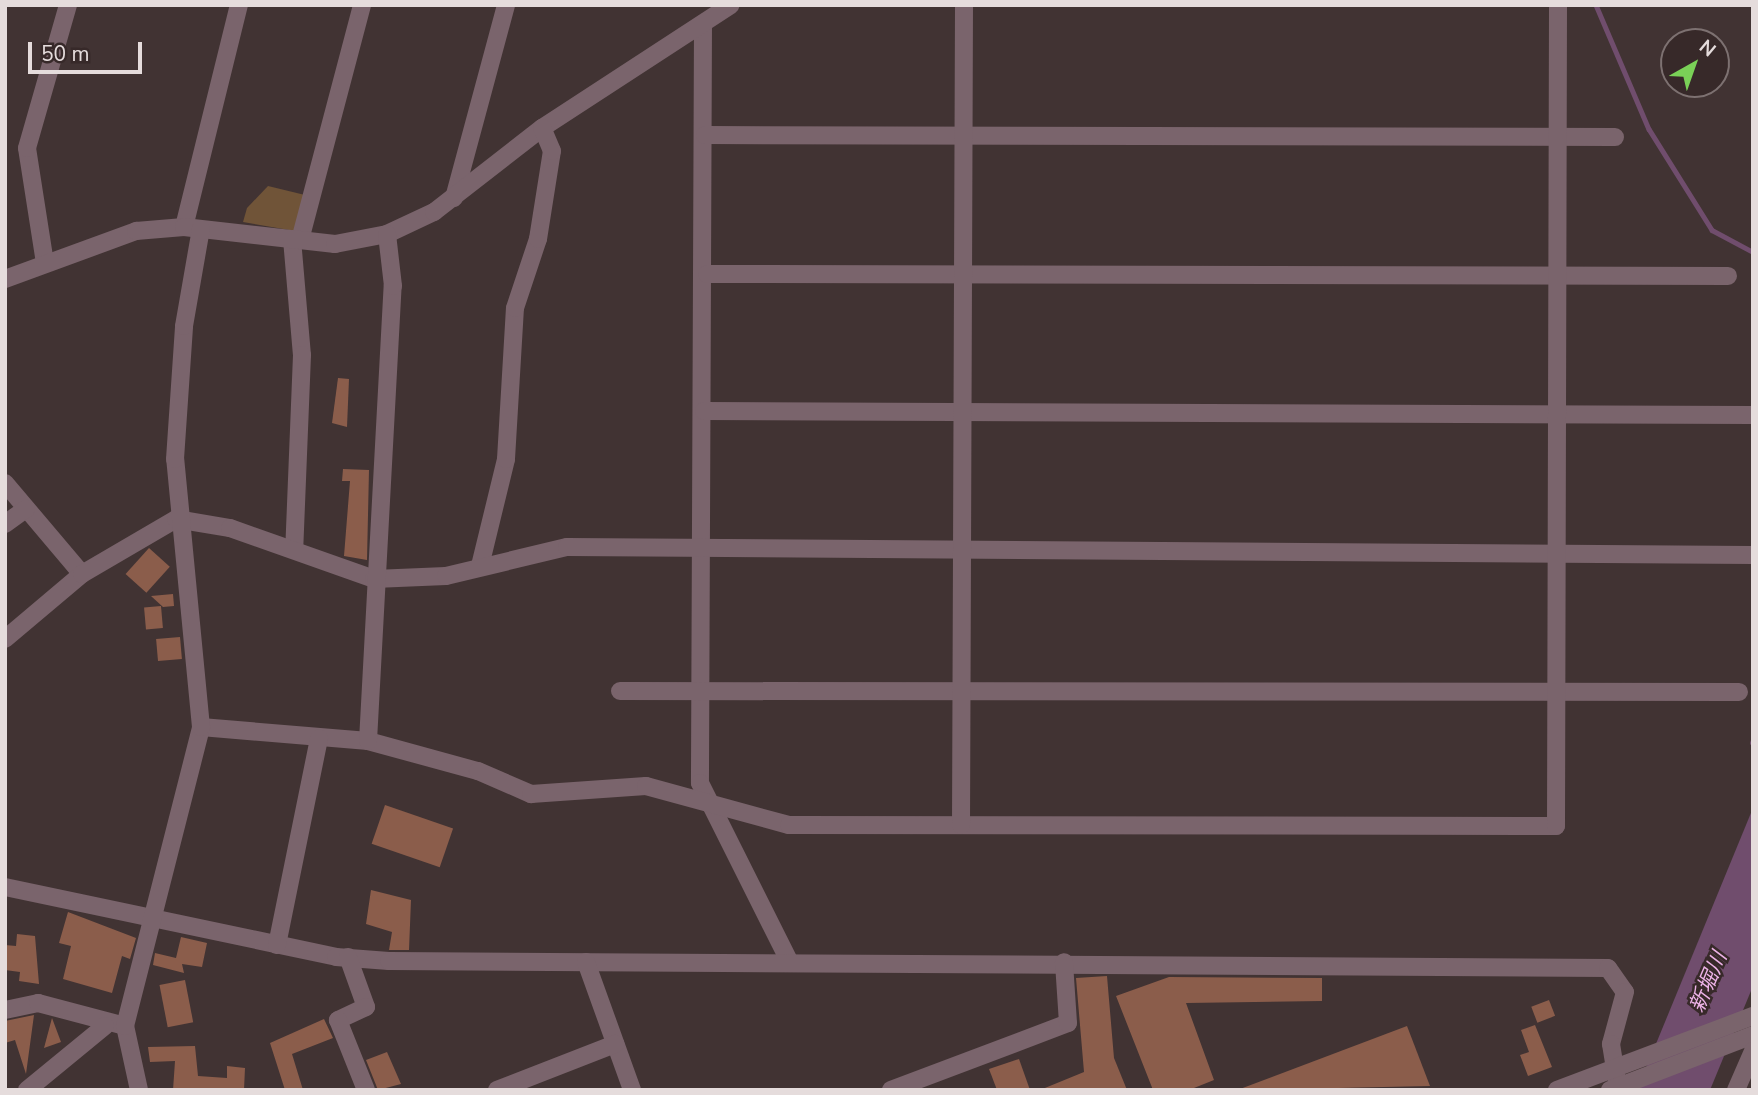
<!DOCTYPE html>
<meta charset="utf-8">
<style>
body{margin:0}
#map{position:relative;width:1758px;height:1095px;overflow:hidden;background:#413333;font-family:"Nunito Sans","Noto Sans JP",sans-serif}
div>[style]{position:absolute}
.green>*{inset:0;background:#705438}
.water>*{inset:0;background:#704d6d}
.stream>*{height:4.5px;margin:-2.25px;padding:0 2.25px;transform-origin:2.25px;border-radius:2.25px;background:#704d6d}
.building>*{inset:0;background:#8b5d4b;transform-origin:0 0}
.minor>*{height:18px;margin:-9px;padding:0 9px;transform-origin:9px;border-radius:9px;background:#7a646c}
span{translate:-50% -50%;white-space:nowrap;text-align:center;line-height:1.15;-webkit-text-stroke:5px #372929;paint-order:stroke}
.water-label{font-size:21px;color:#ecb2e6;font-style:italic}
.frame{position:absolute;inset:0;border:7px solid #e5dcdc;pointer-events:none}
.north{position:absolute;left:1660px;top:28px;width:70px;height:70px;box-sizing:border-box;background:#372929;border:2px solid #7d7171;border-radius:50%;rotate:40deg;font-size:19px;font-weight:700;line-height:28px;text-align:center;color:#e5dcdc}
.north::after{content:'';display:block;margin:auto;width:24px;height:32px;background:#7ad157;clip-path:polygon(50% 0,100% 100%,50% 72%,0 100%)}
.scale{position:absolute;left:28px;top:42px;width:114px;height:32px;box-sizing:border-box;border:4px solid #e5dcdc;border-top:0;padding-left:9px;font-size:21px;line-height:24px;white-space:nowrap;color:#e5dcdc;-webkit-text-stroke:5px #372929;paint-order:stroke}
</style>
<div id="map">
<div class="green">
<i style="clip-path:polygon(268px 186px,305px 195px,295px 231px,243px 222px,247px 208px)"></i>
</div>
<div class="water">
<i style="clip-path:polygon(1753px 808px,1753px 986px,1710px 1090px,1637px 1090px)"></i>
</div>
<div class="stream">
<i style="left:1596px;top:5px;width:135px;rotate:66.9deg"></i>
<i style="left:1649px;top:129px;width:119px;rotate:58deg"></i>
<i style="left:1712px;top:230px;width:47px;rotate:28.2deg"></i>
<i style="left:1752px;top:743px;width:3px;rotate:-72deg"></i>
</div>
<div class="building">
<i style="clip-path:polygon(338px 378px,349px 379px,347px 427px,332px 423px)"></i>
<i style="clip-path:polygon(343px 469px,369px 470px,367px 560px,344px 556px,350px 481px,342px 481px)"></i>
<i style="left:149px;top:548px;width:28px;height:35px;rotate:42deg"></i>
<i style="clip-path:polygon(173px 594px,174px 606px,163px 607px,151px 596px)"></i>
<i style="left:161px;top:606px;width:22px;height:17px;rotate:85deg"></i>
<i style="left:180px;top:637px;width:22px;height:24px;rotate:85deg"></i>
<i style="left:385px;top:805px;width:72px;height:41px;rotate:19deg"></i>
<i style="clip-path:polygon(371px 890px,411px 900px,409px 950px,389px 950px,392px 932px,366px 924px)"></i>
<i style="clip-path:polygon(68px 912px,136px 938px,130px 959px,122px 956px,112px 993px,63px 979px,71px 946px,59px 943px)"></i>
<i style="clip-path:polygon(17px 934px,35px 936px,39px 984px,19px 981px,20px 972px,5px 970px,5px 945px,16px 946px)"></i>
<i style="clip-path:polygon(181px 937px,207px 943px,202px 967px,182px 964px,184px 973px,153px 965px,155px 953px,176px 958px)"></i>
<i style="clip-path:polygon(1107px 976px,1114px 1058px,1127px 1090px,1040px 1090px,1084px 1072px,1076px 978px)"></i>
<i style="clip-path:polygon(1169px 977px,1322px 978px,1322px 1001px,1186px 1003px,1214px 1080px,1189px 1090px,1153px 1090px,1116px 996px)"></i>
<i style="left:185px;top:980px;width:43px;height:26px;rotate:79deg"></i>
<i style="left:1549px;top:1000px;width:17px;height:19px;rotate:69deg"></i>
<i style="clip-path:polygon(34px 1015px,26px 1074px,15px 1040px,5px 1043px,5px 1021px)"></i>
<i style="clip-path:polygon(52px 1018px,61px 1042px,44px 1048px)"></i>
<i style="clip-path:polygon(324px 1019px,333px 1038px,292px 1054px,303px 1090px,285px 1090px,270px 1043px)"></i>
<i style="clip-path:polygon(1535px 1025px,1552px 1067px,1528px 1076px,1520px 1055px,1529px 1052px,1521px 1030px)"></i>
<i style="clip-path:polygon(1407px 1026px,1430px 1086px,1241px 1090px,1240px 1089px)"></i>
<i style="clip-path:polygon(195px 1046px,198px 1076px,227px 1078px,227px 1066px,245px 1068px,244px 1090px,173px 1090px,175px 1061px,150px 1062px,148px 1047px)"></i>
<i style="clip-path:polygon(387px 1052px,401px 1084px,378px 1090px,366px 1060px)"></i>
<i style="clip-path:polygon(1019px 1059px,1030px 1090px,997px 1090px,989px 1069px)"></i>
</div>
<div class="minor">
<i style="left:703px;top:24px;width:759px;rotate:90.23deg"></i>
<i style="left:700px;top:783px;width:201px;rotate:63.4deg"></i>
<i style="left:705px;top:135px;width:910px;rotate:0.13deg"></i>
<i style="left:454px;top:198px;width:200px;rotate:-74.9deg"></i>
<i style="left:184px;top:227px;width:229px;rotate:-76.1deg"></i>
<i style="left:292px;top:239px;width:116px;rotate:85.1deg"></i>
<i style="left:302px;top:355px;width:195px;rotate:92.3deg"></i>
<i style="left:300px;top:240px;width:243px;rotate:-75.2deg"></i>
<i style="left:45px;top:263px;width:116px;rotate:-98.9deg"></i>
<i style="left:27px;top:148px;width:149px;rotate:-74deg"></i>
<i style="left:707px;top:274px;width:1021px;rotate:0.11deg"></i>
<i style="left:5px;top:279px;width:140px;rotate:-20.1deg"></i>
<i style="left:136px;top:231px;width:48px;rotate:-4.8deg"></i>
<i style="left:184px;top:227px;width:152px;rotate:6.4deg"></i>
<i style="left:335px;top:244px;width:53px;rotate:-10.9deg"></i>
<i style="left:387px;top:234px;width:52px;rotate:-25.1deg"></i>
<i style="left:434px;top:212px;width:137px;rotate:-37.9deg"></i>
<i style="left:542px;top:128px;width:225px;rotate:-33.1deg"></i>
<i style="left:704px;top:411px;width:1049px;rotate:0.22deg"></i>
<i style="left:5px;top:483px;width:119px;rotate:49.8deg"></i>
<i style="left:5px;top:524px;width:26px;rotate:-36deg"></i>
<i style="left:480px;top:566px;width:110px;rotate:-76.3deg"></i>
<i style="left:506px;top:459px;width:151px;rotate:-86.6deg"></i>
<i style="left:515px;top:308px;width:73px;rotate:-71.6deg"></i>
<i style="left:538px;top:239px;width:89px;rotate:-81deg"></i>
<i style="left:552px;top:151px;width:25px;rotate:-113deg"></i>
<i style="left:5px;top:639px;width:101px;rotate:-40.2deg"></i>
<i style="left:82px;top:574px;width:109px;rotate:-30.3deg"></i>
<i style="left:176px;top:519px;width:55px;rotate:9.5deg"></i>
<i style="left:230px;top:528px;width:153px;rotate:19.5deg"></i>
<i style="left:374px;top:579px;width:72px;rotate:-2.4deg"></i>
<i style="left:446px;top:576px;width:124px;rotate:-13.5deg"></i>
<i style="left:567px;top:547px;width:1186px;rotate:0.39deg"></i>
<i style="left:620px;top:691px;width:1119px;rotate:0.05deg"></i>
<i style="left:201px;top:727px;width:168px;rotate:4.8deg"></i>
<i style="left:368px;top:741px;width:114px;rotate:15.3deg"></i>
<i style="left:478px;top:771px;width:58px;rotate:23.5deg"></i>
<i style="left:531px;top:794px;width:115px;rotate:-4deg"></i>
<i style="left:646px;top:786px;width:148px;rotate:15.3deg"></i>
<i style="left:789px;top:825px;width:767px;rotate:0.07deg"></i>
<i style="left:1556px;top:826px;width:821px;rotate:-89.86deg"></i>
<i style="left:368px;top:741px;width:456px;rotate:-86.9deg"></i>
<i style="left:393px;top:286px;width:52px;rotate:-96.6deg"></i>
<i style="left:961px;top:825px;width:820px;rotate:-89.79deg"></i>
<i style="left:5px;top:887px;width:338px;rotate:11.9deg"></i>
<i style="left:336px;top:957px;width:53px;rotate:4.3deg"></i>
<i style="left:389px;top:961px;width:1219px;rotate:0.33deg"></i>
<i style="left:1608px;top:968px;width:29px;rotate:55deg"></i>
<i style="left:1625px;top:992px;width:54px;rotate:105.1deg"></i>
<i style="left:1611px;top:1044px;width:44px;rotate:80.8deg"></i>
<i style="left:277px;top:945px;width:211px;rotate:-78.5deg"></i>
<i style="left:348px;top:957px;width:53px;rotate:70.2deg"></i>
<i style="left:366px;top:1007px;width:31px;rotate:155deg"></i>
<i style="left:338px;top:1020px;width:75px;rotate:68.2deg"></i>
<i style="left:586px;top:962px;width:136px;rotate:70.2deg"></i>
<i style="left:5px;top:1010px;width:34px;rotate:-12deg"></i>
<i style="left:38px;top:1003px;width:90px;rotate:14.8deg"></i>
<i style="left:27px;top:1090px;width:101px;rotate:-39.4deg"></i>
<i style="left:139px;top:1090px;width:66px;rotate:-102.3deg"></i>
<i style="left:125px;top:1026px;width:309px;rotate:-75.7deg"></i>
<i style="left:201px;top:727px;width:269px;rotate:-95.5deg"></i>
<i style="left:175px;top:459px;width:133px;rotate:-86.1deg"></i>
<i style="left:184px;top:326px;width:98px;rotate:-80.1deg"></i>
<i style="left:497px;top:1090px;width:127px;rotate:-21.3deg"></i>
<i style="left:891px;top:1090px;width:189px;rotate:-20.7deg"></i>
<i style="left:1068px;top:1023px;width:61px;rotate:-93.8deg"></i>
<i style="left:1557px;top:1090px;width:210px;rotate:-20.7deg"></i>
<i style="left:1610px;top:1090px;width:153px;rotate:-21deg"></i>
<i style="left:1736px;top:1090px;width:43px;rotate:-66.4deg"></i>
</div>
<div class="water-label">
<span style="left:1708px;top:982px;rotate:-67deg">新堀川</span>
</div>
<div class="frame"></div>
<div class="north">N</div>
<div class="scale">50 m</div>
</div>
